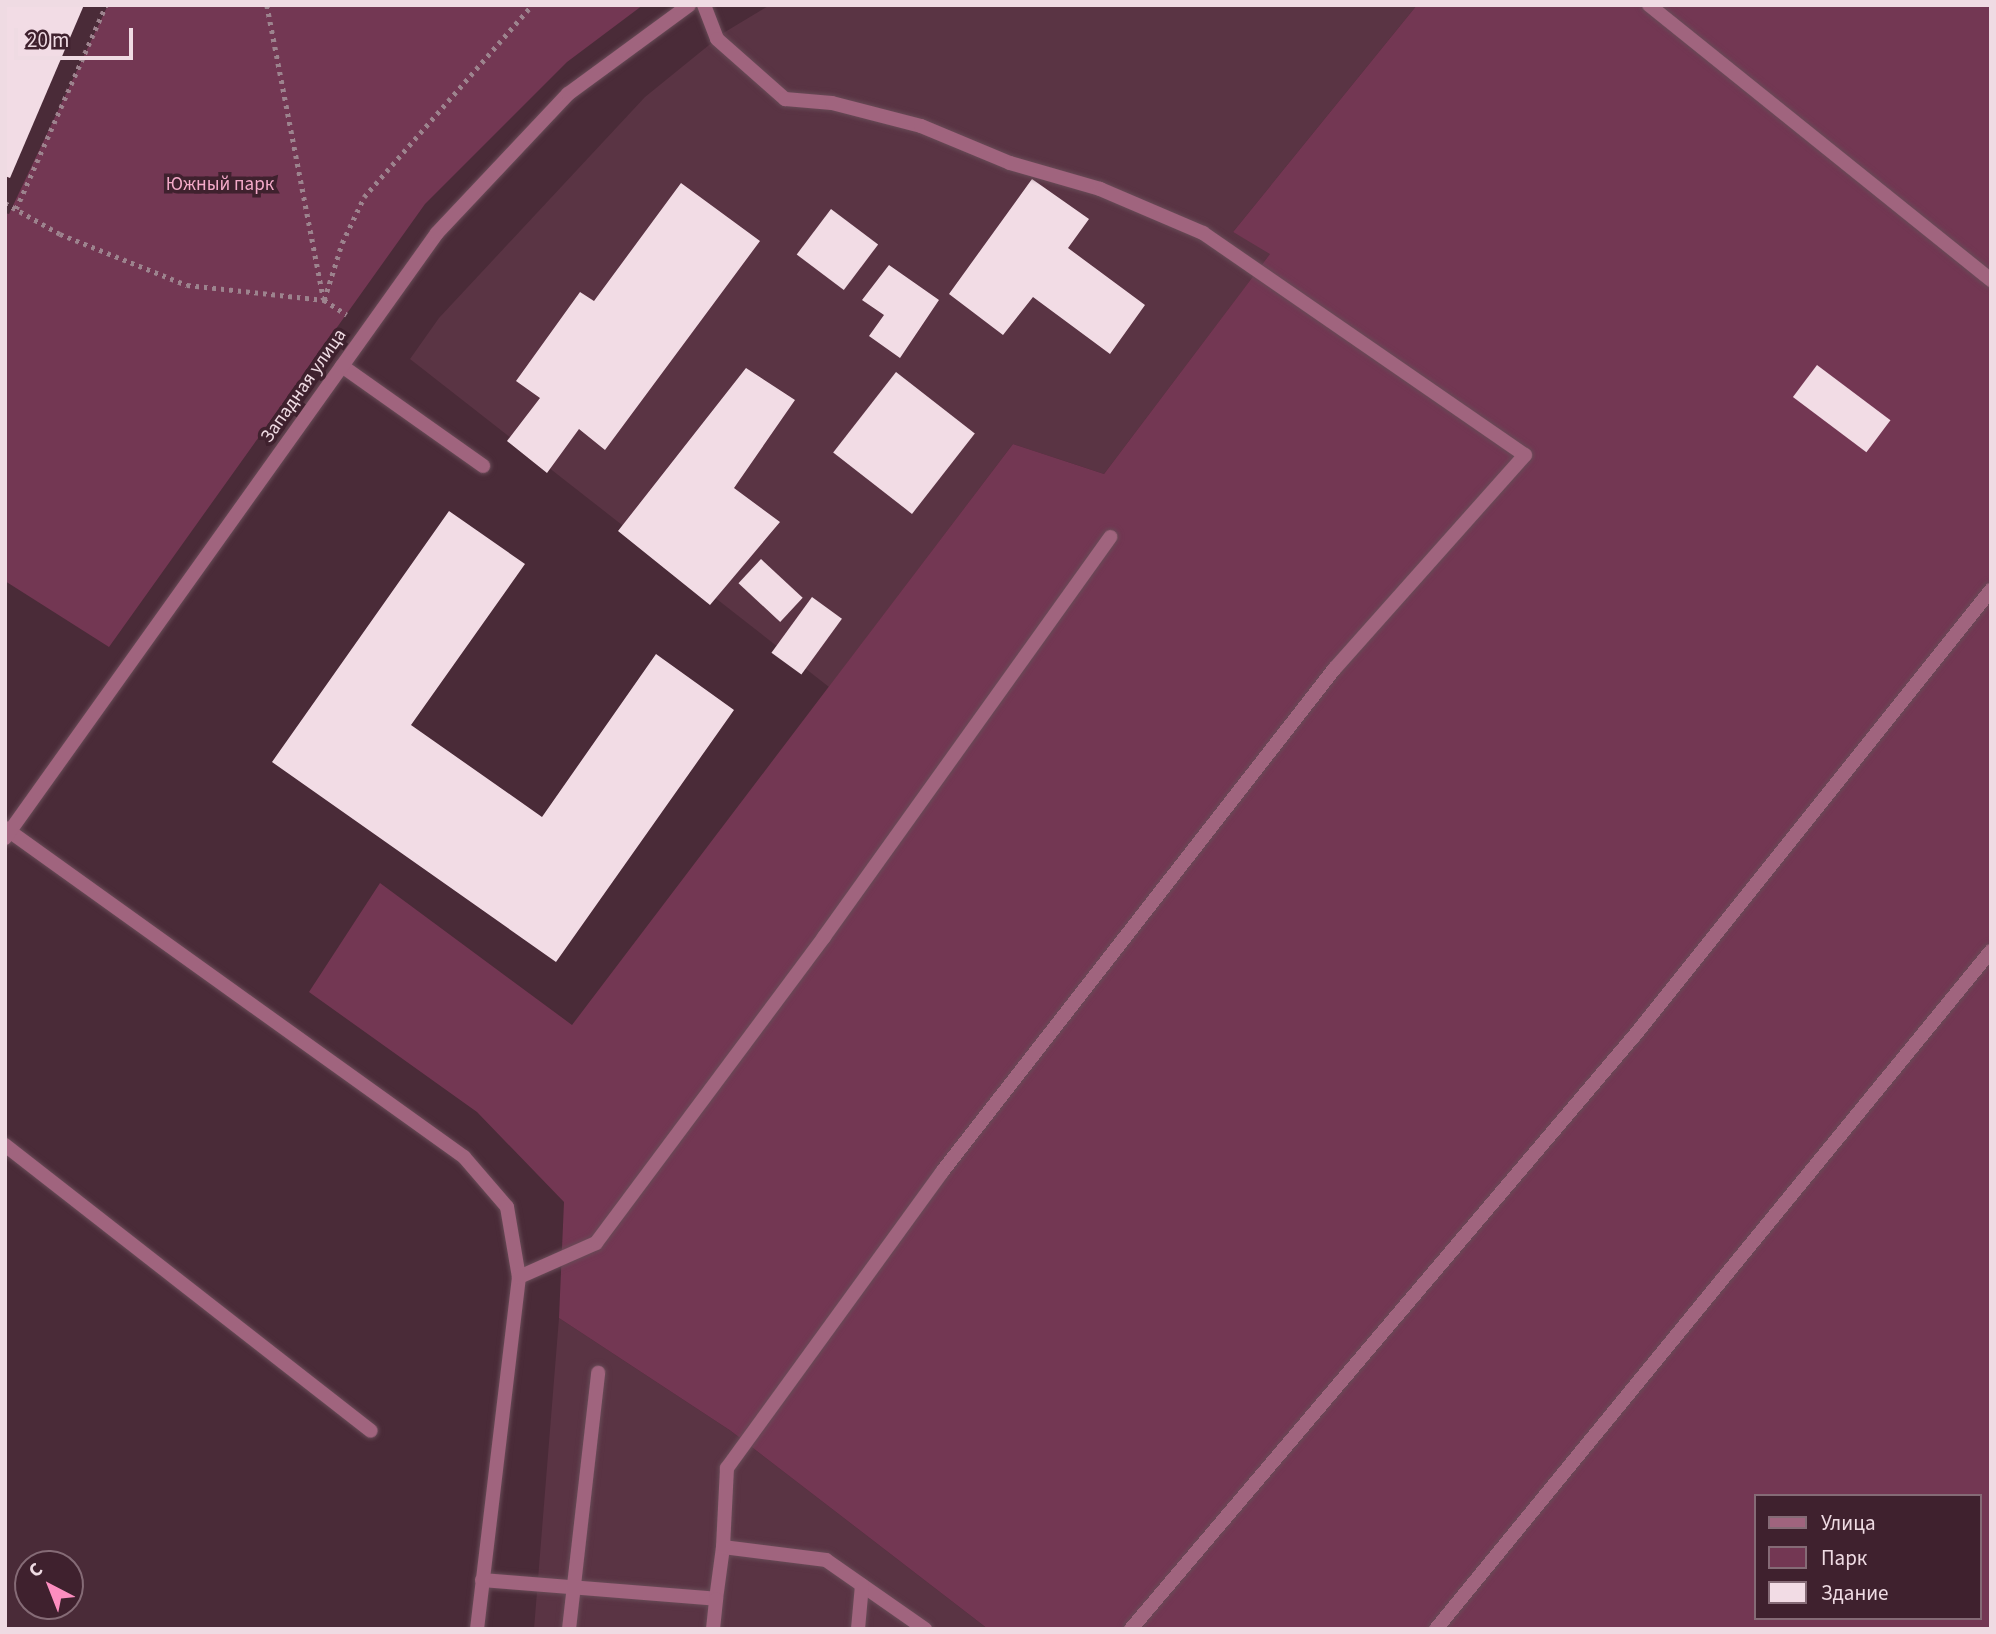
<!DOCTYPE html>
<meta charset="utf-8">
<style>
body{margin:0}
#map{position:relative;width:1996px;height:1634px;overflow:hidden;background:#4a2b38;font-family:"Source Sans 3",sans-serif}
div>[style]{position:absolute}
.built>*{inset:0;background:#5a3444}
.green>*{inset:0;background:#733753}
.building>*{inset:0;background:#f2dce5;transform-origin:0 0}
.path>*{height:4.5px;margin-top:-2.25px;transform-origin:0;background:repeating-linear-gradient(90deg,#9d838e 0 3.5px,transparent 0 8.5px)}
.roads{filter:drop-shadow(0 0 2px #684b57) drop-shadow(0 0 2px #684b57)}
.service>*{height:14px;margin:-7px;padding:0 7px;transform-origin:7px;border-radius:7px;background:#a0647e}
.minor>*{height:14px;margin:-7px;padding:0 7px;transform-origin:7px;border-radius:7px;background:#a0647e}
.tertiary>*{height:14px;margin:-7px;padding:0 7px;transform-origin:7px;border-radius:7px;background:#a0647e}
span{translate:-50% -50%;white-space:nowrap;text-align:center;line-height:1.15;-webkit-text-stroke:7px #3f212e;paint-order:stroke}
.park-label{font-size:19px;color:#f4aac9}
.street-label{font-size:19px;color:#efdbe3}
.frame{position:absolute;inset:0;border:7px solid #efdbe3;pointer-events:none}
.legend{position:absolute;left:1754px;top:1494px;width:228px;height:126px;box-sizing:border-box;background:#3f212e;border:2px solid #856b76;margin:0;padding:9px 12px;list-style:none;font-size:21px;color:#efdbe3}
.legend li{display:flex;align-items:center;gap:14px;height:35px}
.legend b{width:35px;border:2px solid #856b76}
.north{position:absolute;left:14px;top:1550px;width:70px;height:70px;box-sizing:border-box;background:#3f212e;border:2px solid #856b76;border-radius:50%;rotate:318deg;font-size:19px;font-weight:700;line-height:28px;text-align:center;color:#efdbe3}
.north::after{content:'';display:block;margin:auto;width:24px;height:32px;background:#fd8ec0;clip-path:polygon(50% 0,100% 100%,50% 72%,0 100%)}
.scale{position:absolute;left:14px;top:28px;width:119px;height:32px;box-sizing:border-box;border:4px solid #efdbe3;border-top:0;padding-left:9px;font-size:21px;line-height:24px;white-space:nowrap;color:#efdbe3;-webkit-text-stroke:5px #3f212e;paint-order:stroke}
</style>
<div id="map">
<div class="built">
<i style="clip-path:polygon(770px 5px,1417px 5px,1233px 232px,1271px 253px,1104px 474px,1013px 444px,829px 687px,410px 359px,439px 318px,645px 97px,725px 32px)"></i>
<i style="clip-path:polygon(559px 1318px,731px 1431px,988px 1629px,534px 1629px)"></i>
</div>
<div class="green">
<i style="clip-path:polygon(108px 5px,643px 5px,567px 62px,425px 204px,109px 647px,5px 581px,5px 213px,9px 214px)"></i>
<i style="clip-path:polygon(evenodd,1417px 5px,1991px 5px,1991px 1629px,988px 1629px,731px 1431px,559px 1318px,564px 1202px,477px 1112px,309px 992px,380px 883px,572px 1025px,1013px 444px,1104px 474px,1270px 254px,1233px 232px,1417px 5px,1756px 1496px,1980px 1496px,1980px 1618px,1756px 1618px,1756px 1496px)"></i>
</div>
<div class="building">
<i style="clip-path:polygon(5px 5px,84px 5px,10px 178px,5px 176px)"></i>
<i style="clip-path:polygon(1032px 179px,1089px 219px,1068px 248px,1145px 305px,1110px 354px,1033px 297px,1003px 335px,949px 294px)"></i>
<i style="clip-path:polygon(681px 183px,760px 241px,605px 450px,579px 429px,547px 473px,507px 441px,540px 398px,516px 381px,580px 292px,594px 301px)"></i>
<i style="left:831px;top:209px;width:59px;height:57px;rotate:37deg"></i>
<i style="clip-path:polygon(889px 265px,939px 300px,900px 358px,869px 336px,884px 315px,862px 300px)"></i>
<i style="left:1817px;top:365px;width:92px;height:40px;rotate:37deg"></i>
<i style="clip-path:polygon(746px 368px,795px 400px,734px 488px,780px 522px,710px 605px,618px 531px)"></i>
<i style="left:896px;top:372px;width:100px;height:102px;rotate:38deg"></i>
<i style="clip-path:polygon(449px 511px,525px 564px,411px 725px,542px 817px,656px 654px,734px 710px,556px 962px,272px 762px)"></i>
<i style="left:761px;top:559px;width:57px;height:33px;rotate:43deg"></i>
<i style="left:812px;top:597px;width:37px;height:69px;rotate:36deg"></i>
</div>
<div class="path">
<i style="left:267px;top:5px;width:300px;rotate:79.1deg"></i>
<i style="left:324px;top:300px;width:27px;rotate:33deg"></i>
<i style="left:5px;top:203px;width:63px;rotate:29.4deg"></i>
<i style="left:60px;top:234px;width:137px;rotate:21.9deg"></i>
<i style="left:187px;top:285px;width:138px;rotate:6.2deg"></i>
<i style="left:324px;top:300px;width:60px;rotate:-72.5deg"></i>
<i style="left:342px;top:243px;width:51px;rotate:-64.4deg"></i>
<i style="left:364px;top:197px;width:255px;rotate:-48.8deg"></i>
<i style="left:16px;top:209px;width:223px;rotate:-66.2deg"></i>
</div>
<div class="roads">
<div class="service">
<i style="left:342px;top:366px;width:173px;rotate:35.3deg"></i>
<i style="left:482px;top:1580px;width:235px;rotate:4.6deg"></i>
<i style="left:716px;top:1599px;width:52px;rotate:-82.3deg"></i>
<i style="left:723px;top:1547px;width:104px;rotate:7.2deg"></i>
<i style="left:826px;top:1560px;width:121px;rotate:34.9deg"></i>
<i style="left:569px;top:1629px;width:258px;rotate:-83.5deg"></i>
<i style="left:713px;top:1629px;width:30px;rotate:-84deg"></i>
<i style="left:858px;top:1629px;width:44px;rotate:-84.8deg"></i>
</div>
<div class="minor">
<i style="left:704px;top:5px;width:36px;rotate:69deg"></i>
<i style="left:717px;top:39px;width:91px;rotate:41.4deg"></i>
<i style="left:785px;top:99px;width:47px;rotate:4.9deg"></i>
<i style="left:832px;top:103px;width:92px;rotate:14.5deg"></i>
<i style="left:921px;top:126px;width:96px;rotate:22.6deg"></i>
<i style="left:1010px;top:163px;width:94px;rotate:16.1deg"></i>
<i style="left:1100px;top:189px;width:112px;rotate:23.1deg"></i>
<i style="left:1203px;top:233px;width:391px;rotate:34.6deg"></i>
<i style="left:1525px;top:455px;width:285px;rotate:131.7deg"></i>
<i style="left:1335px;top:668px;width:639px;rotate:127.95deg"></i>
<i style="left:942px;top:1172px;width:366px;rotate:126deg"></i>
<i style="left:727px;top:1468px;width:79px;rotate:92.9deg"></i>
<i style="left:1649px;top:5px;width:439px;rotate:38.8deg"></i>
<i style="left:5px;top:828px;width:565px;rotate:35.63deg"></i>
<i style="left:464px;top:1157px;width:66px;rotate:49.3deg"></i>
<i style="left:507px;top:1207px;width:71px;rotate:80.3deg"></i>
<i style="left:519px;top:1277px;width:354px;rotate:96.8deg"></i>
<i style="left:5px;top:1145px;width:464px;rotate:38deg"></i>
<i style="left:519px;top:1277px;width:84px;rotate:-23.8deg"></i>
<i style="left:596px;top:1243px;width:382px;rotate:-53.3deg"></i>
<i style="left:824px;top:937px;width:492px;rotate:-54.4deg"></i>
<i style="left:1131px;top:1629px;width:779px;rotate:-49.69deg"></i>
<i style="left:1635px;top:1035px;width:570px;rotate:-51.34deg"></i>
<i style="left:1436px;top:1629px;width:876px;rotate:-50.7deg"></i>
</div>
<div class="tertiary">
<i style="left:5px;top:838px;width:743px;rotate:-54.47deg"></i>
<i style="left:437px;top:233px;width:191px;rotate:-46.7deg"></i>
<i style="left:568px;top:94px;width:150px;rotate:-36.3deg"></i>
</div>
</div>
<div class="park-label">
<span style="left:220px;top:185px">Южный парк</span>
</div>
<div class="street-label">
<span style="left:304px;top:386px;rotate:-55deg">Западная улица</span>
</div>
<div class="frame"></div>
<ul class="legend">
<li><b style="height:9px;background:#a0647e"></b>Улица</li>
<li><b style="height:19px;background:#733753"></b>Парк</li>
<li><b style="height:19px;background:#f2dce5"></b>Здание</li>
</ul>
<div class="north">С</div>
<div class="scale">20 m</div>
</div>
